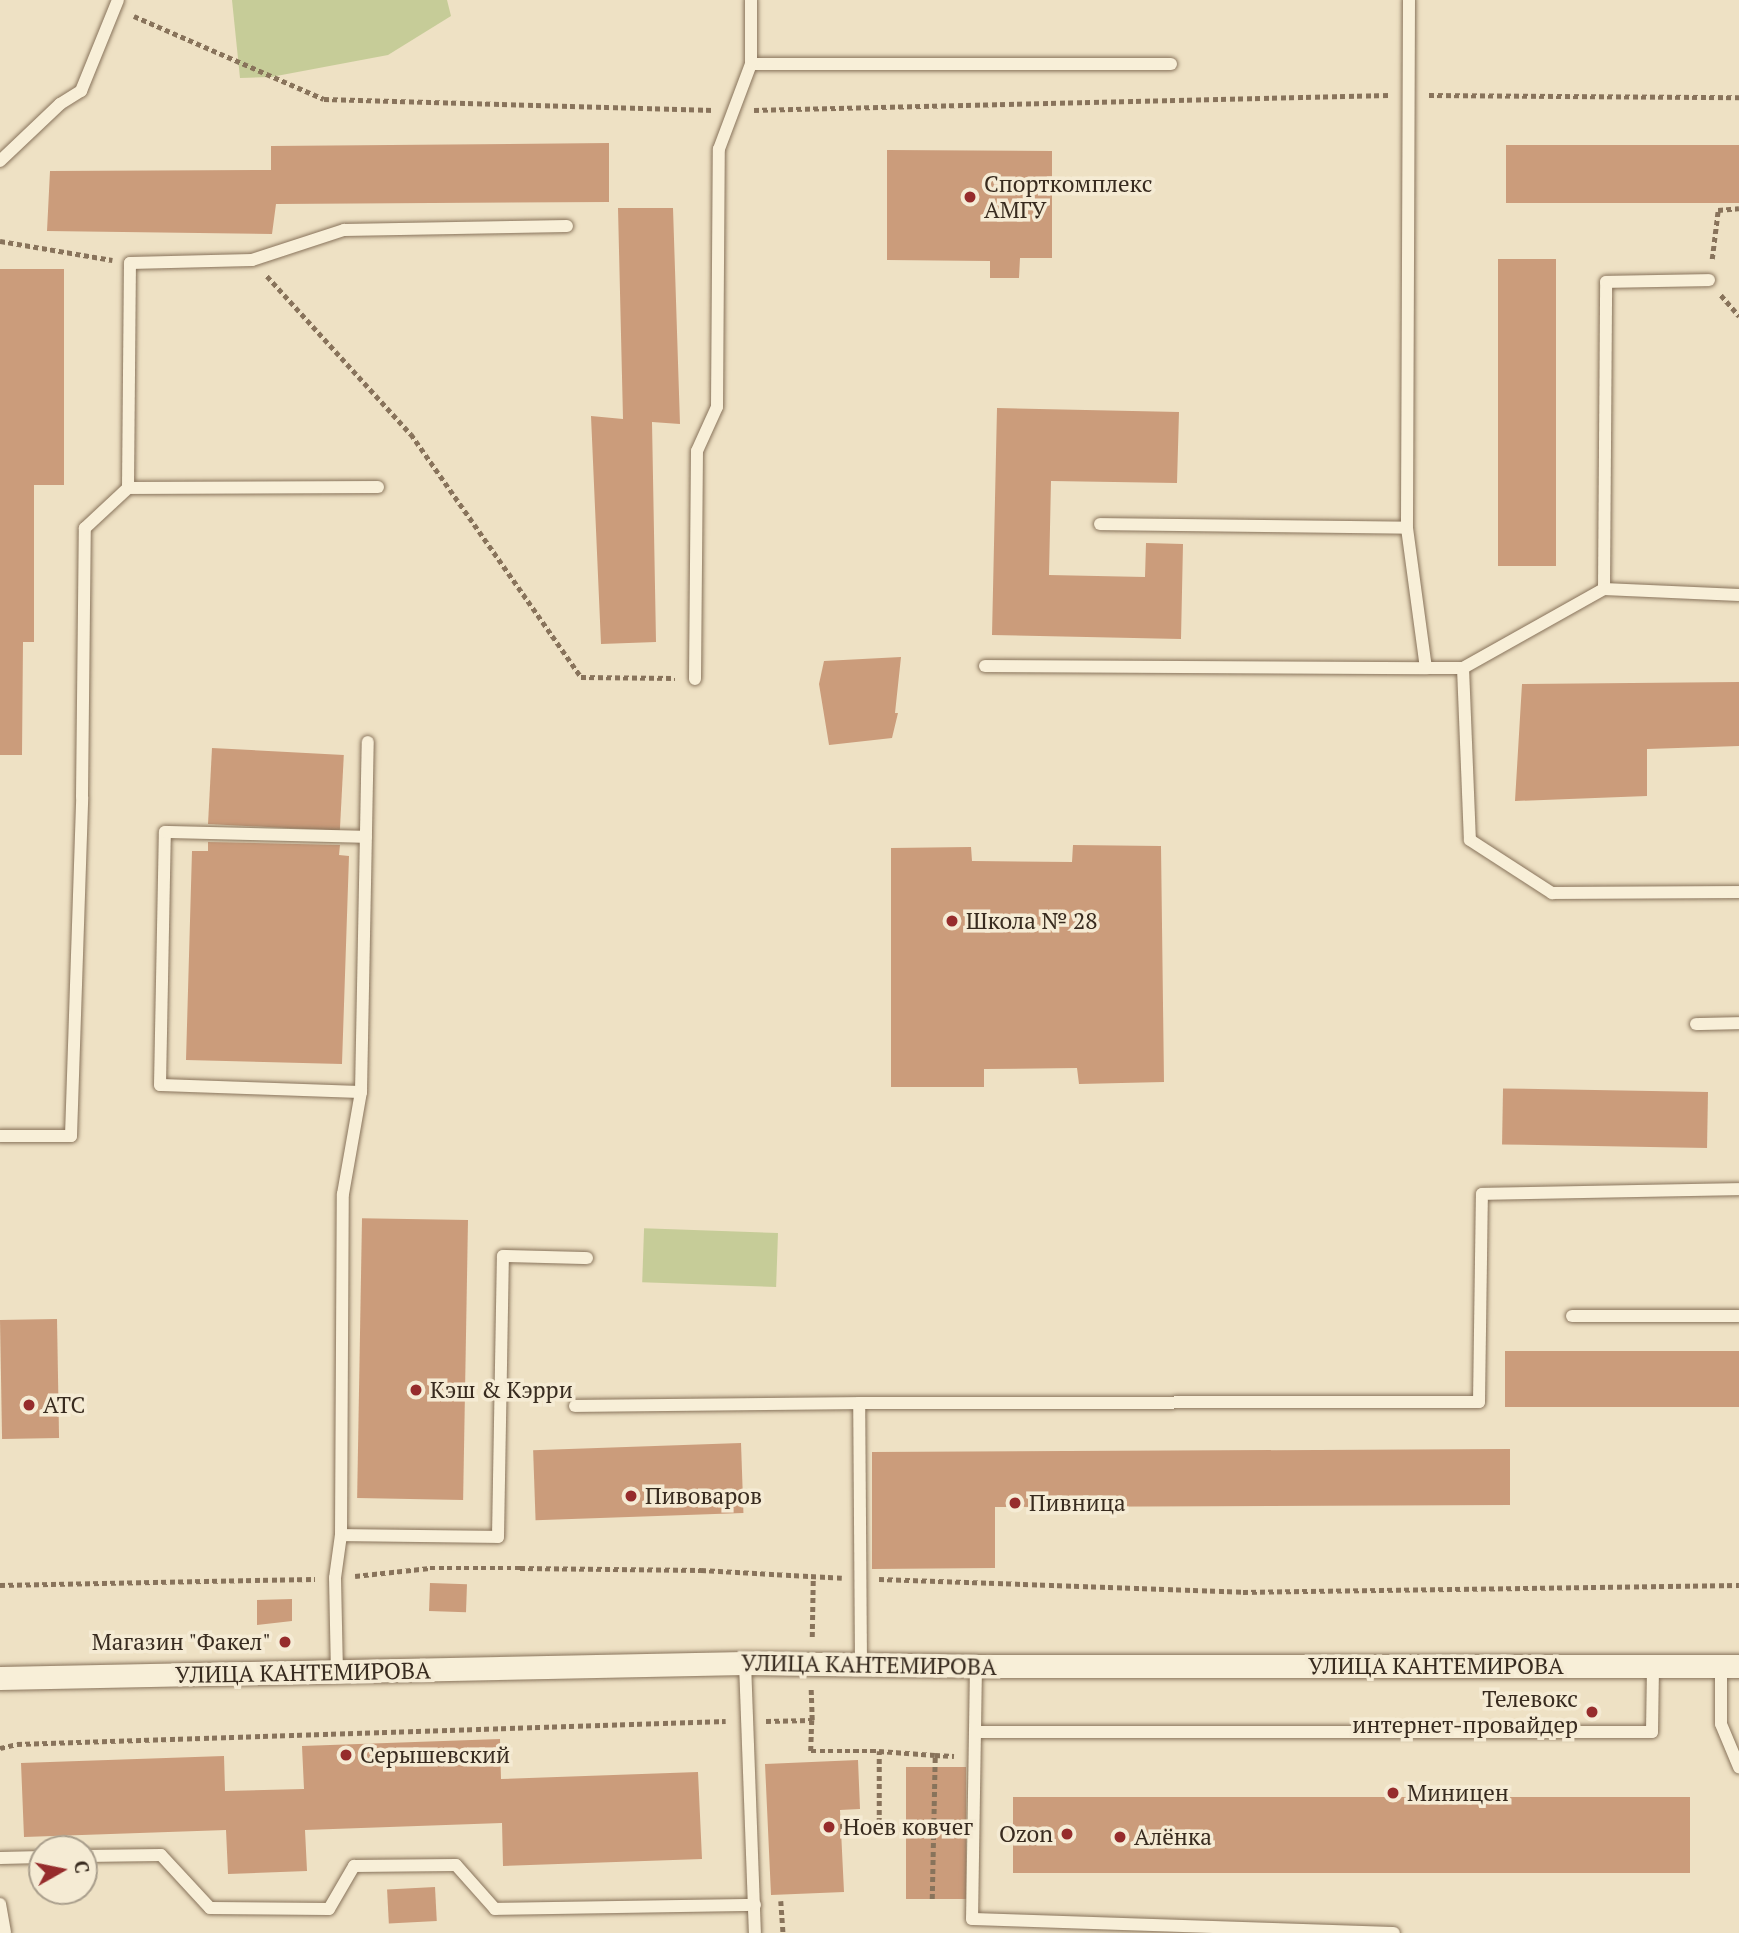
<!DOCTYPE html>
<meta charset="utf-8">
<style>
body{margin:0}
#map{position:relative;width:1739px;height:1933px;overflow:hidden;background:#eee1c4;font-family:"PT Serif",serif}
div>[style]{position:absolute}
.green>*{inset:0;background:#c6cc98;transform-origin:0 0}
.building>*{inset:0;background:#cb9c7b;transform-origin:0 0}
.path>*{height:4.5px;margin-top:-2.25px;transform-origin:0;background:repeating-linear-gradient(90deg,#88735b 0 5px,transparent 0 8.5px)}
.roads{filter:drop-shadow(0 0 2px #88735b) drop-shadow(0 0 2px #88735b)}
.service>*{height:12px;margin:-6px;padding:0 6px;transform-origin:6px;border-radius:6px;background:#f8efd8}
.minor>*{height:23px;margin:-11.5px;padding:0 11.5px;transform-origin:11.5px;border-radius:11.5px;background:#f8efd8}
.dots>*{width:19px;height:19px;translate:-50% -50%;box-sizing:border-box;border:4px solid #f5ebd4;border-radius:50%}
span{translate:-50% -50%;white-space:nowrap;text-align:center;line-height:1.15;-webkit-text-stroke:7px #f5ebd4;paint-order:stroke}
.poi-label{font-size:23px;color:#382b1f}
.left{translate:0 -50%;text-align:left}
.right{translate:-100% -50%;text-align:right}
.street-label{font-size:23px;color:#382b1f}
.north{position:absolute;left:28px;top:1835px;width:70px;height:70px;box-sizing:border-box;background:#f5ebd4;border:2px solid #a99e8c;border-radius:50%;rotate:81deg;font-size:19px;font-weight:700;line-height:28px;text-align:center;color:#382b1f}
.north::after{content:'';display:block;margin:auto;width:24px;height:32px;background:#962c2c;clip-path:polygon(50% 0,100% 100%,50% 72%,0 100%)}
</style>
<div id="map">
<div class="green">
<i style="clip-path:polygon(232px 0,447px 0,451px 16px,388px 55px,271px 77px,240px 78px)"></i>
<i style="left:778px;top:1233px;width:54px;height:134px;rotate:92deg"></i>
</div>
<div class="building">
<i style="clip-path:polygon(609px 143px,609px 202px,276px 204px,272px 234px,47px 231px,50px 171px,271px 170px,271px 146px)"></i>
<i style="left:1739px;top:145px;width:58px;height:233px;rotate:90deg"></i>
<i style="clip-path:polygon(887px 150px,1052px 151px,1052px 258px,1020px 258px,1019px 278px,990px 278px,990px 261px,887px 260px)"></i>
<i style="clip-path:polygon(618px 208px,673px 208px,680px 424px,652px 422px,656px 642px,601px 644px,591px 416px,623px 419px)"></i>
<i style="left:1498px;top:259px;width:58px;height:307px"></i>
<i style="clip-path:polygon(0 269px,64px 269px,64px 485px,34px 485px,34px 642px,23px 642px,22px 755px,0 755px)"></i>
<i style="clip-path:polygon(997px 408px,1179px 412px,1177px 483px,1051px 481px,1049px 575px,1145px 577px,1146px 543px,1183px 544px,1181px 639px,992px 635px)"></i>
<i style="clip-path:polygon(901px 657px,895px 713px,898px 713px,892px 738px,829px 745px,819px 684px,824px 661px)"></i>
<i style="clip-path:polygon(1739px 682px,1739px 746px,1647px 749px,1647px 796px,1515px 801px,1522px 684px)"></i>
<i style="left:212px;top:748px;width:132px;height:76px;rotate:3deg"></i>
<i style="clip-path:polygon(208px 842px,340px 845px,339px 855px,349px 856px,342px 1064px,186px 1060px,192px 851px,208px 851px)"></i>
<i style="clip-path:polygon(1073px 845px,1161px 846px,1164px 1082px,1079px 1084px,1077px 1068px,984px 1069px,984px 1087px,891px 1087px,891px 848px,971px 847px,972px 861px,1072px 862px)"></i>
<i style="left:1708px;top:1092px;width:56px;height:205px;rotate:91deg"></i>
<i style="left:468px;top:1220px;width:280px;height:106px;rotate:91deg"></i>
<i style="left:57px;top:1319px;width:119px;height:57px;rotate:89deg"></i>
<i style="left:1739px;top:1351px;width:56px;height:234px;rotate:90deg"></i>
<i style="left:741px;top:1443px;width:70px;height:208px;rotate:88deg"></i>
<i style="clip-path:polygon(1510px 1449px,1510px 1505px,995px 1507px,995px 1568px,872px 1569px,872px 1452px)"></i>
<i style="left:430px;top:1583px;width:37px;height:28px;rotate:2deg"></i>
<i style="clip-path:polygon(292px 1599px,292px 1621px,257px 1625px,257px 1600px)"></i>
<i style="clip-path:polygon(500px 1739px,501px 1779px,698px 1772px,702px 1859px,503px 1866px,502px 1823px,305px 1830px,307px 1871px,228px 1874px,226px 1830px,24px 1837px,21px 1763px,224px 1756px,225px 1791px,304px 1789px,302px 1746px)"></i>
<i style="clip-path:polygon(858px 1760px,860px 1809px,840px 1810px,844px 1892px,771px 1895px,765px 1764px)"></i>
<i style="left:906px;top:1767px;width:60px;height:132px"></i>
<i style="left:1013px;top:1797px;width:677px;height:76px"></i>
<i style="left:435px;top:1887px;width:34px;height:48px;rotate:87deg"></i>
</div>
<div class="path">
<i style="left:134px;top:16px;width:207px;rotate:23.6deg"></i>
<i style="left:324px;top:99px;width:390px;rotate:1.6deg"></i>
<i style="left:1429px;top:95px;width:310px;rotate:0.4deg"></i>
<i style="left:754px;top:110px;width:635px;rotate:-1.35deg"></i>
<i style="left:0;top:241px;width:114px;rotate:9.6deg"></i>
<i style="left:1712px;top:259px;width:49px;rotate:-83deg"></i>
<i style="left:1718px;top:210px;width:21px;rotate:-5deg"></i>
<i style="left:267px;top:276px;width:214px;rotate:47.7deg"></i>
<i style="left:411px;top:434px;width:297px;rotate:55deg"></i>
<i style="left:581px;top:677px;width:94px;rotate:0.6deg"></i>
<i style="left:1721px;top:295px;width:28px;rotate:49deg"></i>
<i style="left:355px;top:1576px;width:75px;rotate:-6.1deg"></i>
<i style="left:430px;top:1568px;width:90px"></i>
<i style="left:520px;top:1568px;width:181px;rotate:0.6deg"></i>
<i style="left:701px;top:1570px;width:141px;rotate:3.2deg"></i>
<i style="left:879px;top:1579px;width:364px;rotate:2deg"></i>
<i style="left:1243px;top:1592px;width:496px;rotate:-0.8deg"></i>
<i style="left:0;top:1585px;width:315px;rotate:-1.1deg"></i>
<i style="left:812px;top:1637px;width:59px;rotate:-89deg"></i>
<i style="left:812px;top:1720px;width:31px;rotate:92deg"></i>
<i style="left:811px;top:1751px;width:68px"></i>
<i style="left:766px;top:1721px;width:46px;rotate:-1.2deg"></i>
<i style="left:812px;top:1720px;width:33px;rotate:-92deg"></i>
<i style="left:0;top:1748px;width:17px;rotate:-13deg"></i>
<i style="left:17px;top:1744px;width:709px;rotate:-1.86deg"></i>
<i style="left:840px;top:1826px;width:39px;rotate:-4deg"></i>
<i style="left:879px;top:1823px;width:72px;rotate:-90deg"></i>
<i style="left:879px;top:1751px;width:56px;rotate:4.1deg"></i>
<i style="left:932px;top:1899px;width:144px;rotate:-88.8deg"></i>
<i style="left:935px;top:1755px;width:19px;rotate:3deg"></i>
<i style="left:781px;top:1901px;width:32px;rotate:86deg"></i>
</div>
<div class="roads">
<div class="service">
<i style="left:1409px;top:0;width:528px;rotate:90.22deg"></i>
<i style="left:1407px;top:528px;width:141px;rotate:82.3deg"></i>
<i style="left:1426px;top:668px;width:37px"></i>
<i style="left:1463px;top:668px;width:162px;rotate:-29.3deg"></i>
<i style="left:1604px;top:589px;width:307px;rotate:-89.6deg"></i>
<i style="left:1606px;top:282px;width:103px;rotate:-1.1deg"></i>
<i style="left:751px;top:64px;width:420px"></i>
<i style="left:0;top:161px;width:83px;rotate:-43.5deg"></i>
<i style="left:60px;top:104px;width:25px;rotate:-32deg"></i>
<i style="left:81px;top:91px;width:98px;rotate:-67.9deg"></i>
<i style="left:128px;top:488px;width:225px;rotate:-89.5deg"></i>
<i style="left:130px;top:263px;width:122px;rotate:-1.4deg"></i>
<i style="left:252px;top:260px;width:97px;rotate:-18.1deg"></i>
<i style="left:344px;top:230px;width:223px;rotate:-1deg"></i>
<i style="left:1100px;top:524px;width:307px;rotate:0.7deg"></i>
<i style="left:1604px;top:589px;width:135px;rotate:2.5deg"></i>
<i style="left:985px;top:666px;width:441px;rotate:0.3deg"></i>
<i style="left:1463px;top:668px;width:172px;rotate:87.7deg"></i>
<i style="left:1470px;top:840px;width:98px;rotate:32.9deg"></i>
<i style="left:1552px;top:893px;width:187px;rotate:-0.3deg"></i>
<i style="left:695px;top:679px;width:228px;rotate:-89.5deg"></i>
<i style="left:697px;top:451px;width:48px;rotate:-65.6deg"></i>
<i style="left:717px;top:407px;width:258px;rotate:-89.6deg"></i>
<i style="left:719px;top:149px;width:91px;rotate:-69.4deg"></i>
<i style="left:751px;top:64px;width:64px;rotate:-90deg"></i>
<i style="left:1696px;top:1024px;width:43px;rotate:-1.3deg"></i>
<i style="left:361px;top:1092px;width:201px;rotate:-178deg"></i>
<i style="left:160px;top:1085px;width:253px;rotate:-88.9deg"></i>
<i style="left:165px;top:832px;width:201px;rotate:1.4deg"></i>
<i style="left:0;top:1136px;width:71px"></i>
<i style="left:71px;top:1136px;width:339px;rotate:-88.1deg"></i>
<i style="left:82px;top:797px;width:269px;rotate:-89.4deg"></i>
<i style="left:85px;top:528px;width:59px;rotate:-42.9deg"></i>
<i style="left:128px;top:488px;width:250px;rotate:-0.2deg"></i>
<i style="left:1572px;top:1316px;width:167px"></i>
<i style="left:575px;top:1406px;width:284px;rotate:-0.6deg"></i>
<i style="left:341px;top:1535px;width:157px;rotate:0.7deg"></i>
<i style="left:498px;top:1537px;width:281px;rotate:-89deg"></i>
<i style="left:503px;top:1256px;width:84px;rotate:1.4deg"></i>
<i style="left:745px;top:1663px;width:270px;rotate:87.9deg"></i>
<i style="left:861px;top:1664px;width:261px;rotate:-90.4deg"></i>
<i style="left:859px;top:1403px;width:620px;rotate:-0.09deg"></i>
<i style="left:1479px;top:1402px;width:208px;rotate:-89.2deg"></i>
<i style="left:1482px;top:1194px;width:257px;rotate:-1.1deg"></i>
<i style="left:976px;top:1666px;width:253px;rotate:90.9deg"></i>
<i style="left:972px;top:1919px;width:422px;rotate:1.9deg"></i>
<i style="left:1721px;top:1667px;width:57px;rotate:90deg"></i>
<i style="left:1721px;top:1724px;width:47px;rotate:67.3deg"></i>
<i style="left:337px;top:1673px;width:95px;rotate:-91.2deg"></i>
<i style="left:335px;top:1578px;width:43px;rotate:-82.1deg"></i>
<i style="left:341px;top:1535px;width:341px;rotate:-89.7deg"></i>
<i style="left:343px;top:1194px;width:104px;rotate:-80deg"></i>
<i style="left:361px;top:1092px;width:350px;rotate:-88.9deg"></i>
<i style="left:976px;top:1732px;width:676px"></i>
<i style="left:1652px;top:1732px;width:66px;rotate:-89.1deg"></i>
<i style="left:84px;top:1856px;width:77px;rotate:-0.7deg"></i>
<i style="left:161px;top:1855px;width:72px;rotate:47.2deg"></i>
<i style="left:210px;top:1908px;width:119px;rotate:0.5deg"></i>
<i style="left:329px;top:1909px;width:50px;rotate:-59.8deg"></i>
<i style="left:354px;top:1866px;width:102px;rotate:-0.6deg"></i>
<i style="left:456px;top:1865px;width:59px;rotate:48.4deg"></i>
<i style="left:495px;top:1909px;width:260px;rotate:-0.9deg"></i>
<i style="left:0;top:1858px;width:42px;rotate:-1.4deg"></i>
<i style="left:0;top:1904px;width:29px;rotate:80deg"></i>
</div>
<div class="minor">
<i style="left:0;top:1678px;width:745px;rotate:-1.15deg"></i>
<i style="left:745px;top:1663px;width:231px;rotate:0.7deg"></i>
<i style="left:976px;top:1666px;width:763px"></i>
</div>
</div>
<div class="dots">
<i style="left:970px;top:197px;background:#962c2c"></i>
<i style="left:952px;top:921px;background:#962c2c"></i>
<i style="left:416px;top:1390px;background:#962c2c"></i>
<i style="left:29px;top:1405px;background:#962c2c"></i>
<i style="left:631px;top:1496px;background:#962c2c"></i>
<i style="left:1015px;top:1503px;background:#962c2c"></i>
<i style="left:285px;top:1642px;background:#962c2c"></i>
<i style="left:1592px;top:1712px;background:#962c2c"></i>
<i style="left:346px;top:1755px;background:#962c2c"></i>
<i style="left:1393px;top:1793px;background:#962c2c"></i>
<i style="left:829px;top:1827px;background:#962c2c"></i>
<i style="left:1067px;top:1834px;background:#962c2c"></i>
<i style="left:1120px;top:1837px;background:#962c2c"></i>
</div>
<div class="poi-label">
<span class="left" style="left:984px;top:197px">Спорткомплекс<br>АМГУ</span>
<span class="left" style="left:966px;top:921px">Школа № 28</span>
<span class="left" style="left:430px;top:1390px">Кэш &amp; Кэрри</span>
<span class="left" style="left:43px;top:1405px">АТС</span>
<span class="left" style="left:645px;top:1496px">Пивоваров</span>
<span class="left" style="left:1029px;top:1503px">Пивница</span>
<span class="right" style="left:271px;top:1642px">Магазин "Факел"</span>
<span class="right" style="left:1578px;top:1712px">Телевокс<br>интернет-провайдер</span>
<span class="left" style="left:360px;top:1755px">Серышевский</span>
<span class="left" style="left:1407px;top:1793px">Миницен</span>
<span class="left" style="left:843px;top:1827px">Ноев ковчег</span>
<span class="right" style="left:1053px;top:1834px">Ozon</span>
<span class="left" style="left:1134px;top:1837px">Алёнка</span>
</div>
<div class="street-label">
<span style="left:869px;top:1665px;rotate:1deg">УЛИЦА КАНТЕМИРОВА</span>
<span style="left:1436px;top:1666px">УЛИЦА КАНТЕМИРОВА</span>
<span style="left:303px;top:1673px;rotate:-1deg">УЛИЦА КАНТЕМИРОВА</span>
</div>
<div class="north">С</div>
</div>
